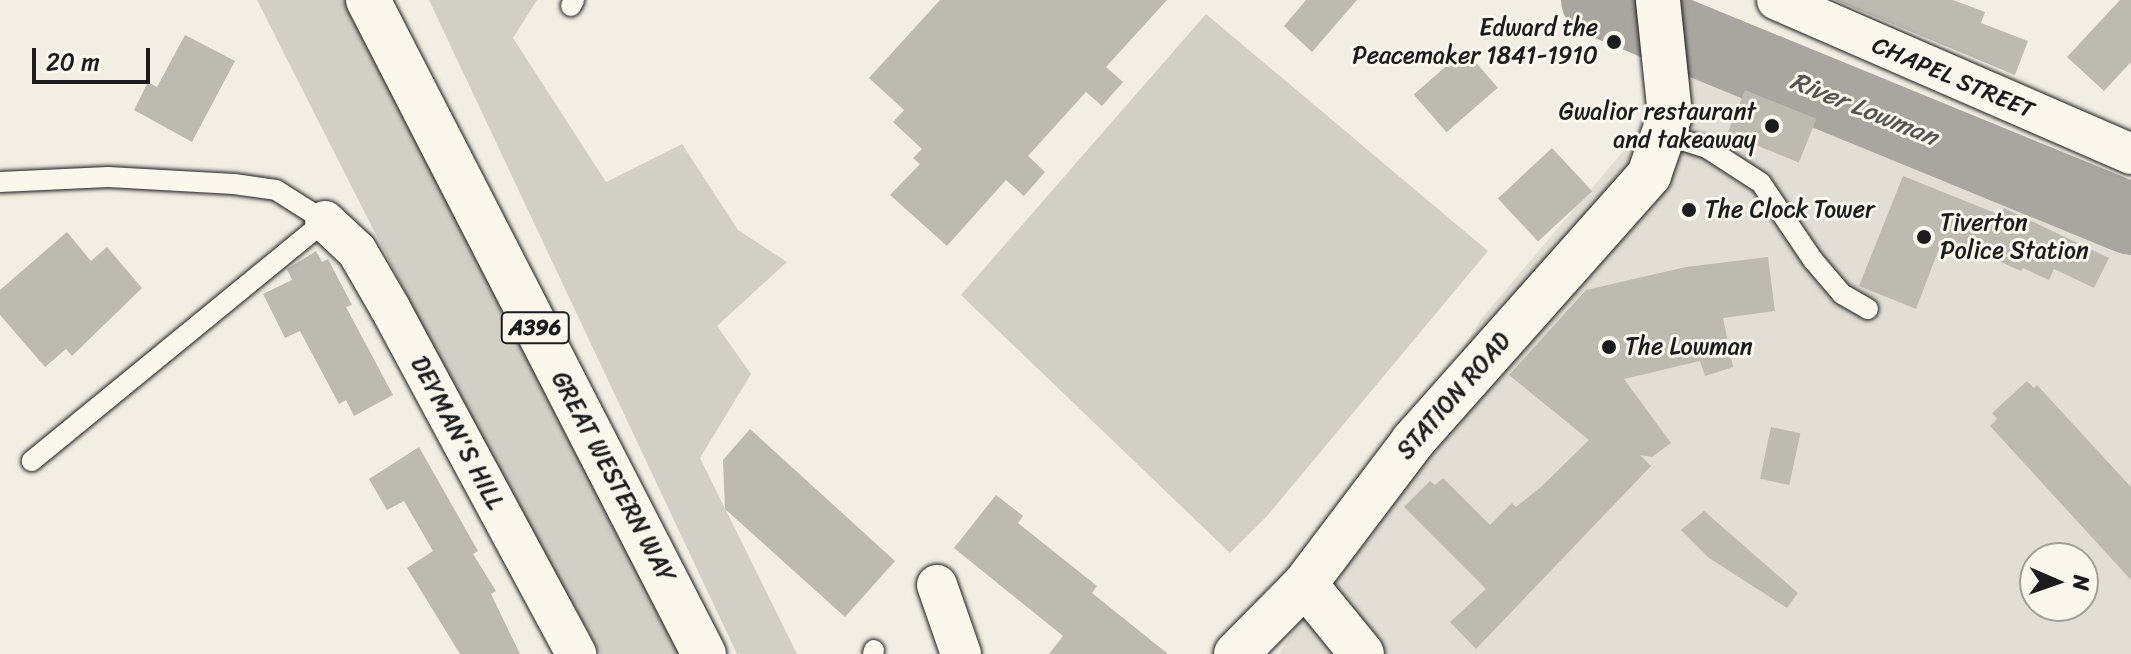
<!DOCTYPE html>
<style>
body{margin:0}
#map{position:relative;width:2131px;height:654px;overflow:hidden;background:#f2eee4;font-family:Sriracha,sans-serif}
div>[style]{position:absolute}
.built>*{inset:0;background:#e2ded5}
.green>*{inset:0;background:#d2cfc6}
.river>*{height:72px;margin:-36px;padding:0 36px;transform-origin:36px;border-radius:36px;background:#a9a6a0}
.building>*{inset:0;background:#bdbab1;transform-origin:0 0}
.roads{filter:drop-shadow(0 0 2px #1c1c1c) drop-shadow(0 0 2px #1c1c1c)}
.service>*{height:20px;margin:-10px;padding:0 10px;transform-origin:10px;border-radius:10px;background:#fbf7ec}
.minor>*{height:40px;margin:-20px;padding:0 20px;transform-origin:20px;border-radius:20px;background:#fbf7ec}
.tertiary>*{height:44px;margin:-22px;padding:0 22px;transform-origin:22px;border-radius:22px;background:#fbf7ec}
.primary>*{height:44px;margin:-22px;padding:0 22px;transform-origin:22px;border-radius:22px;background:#fbf7ec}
.dots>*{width:22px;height:22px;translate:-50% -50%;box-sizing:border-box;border:4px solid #fbf7ec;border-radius:50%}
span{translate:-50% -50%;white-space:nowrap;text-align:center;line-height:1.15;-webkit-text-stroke:6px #fbf7ec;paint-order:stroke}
.shield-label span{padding:2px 6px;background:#fbf7ec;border:2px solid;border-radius:6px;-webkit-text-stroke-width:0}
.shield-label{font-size:22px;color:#1c1c1c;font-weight:700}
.poi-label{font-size:24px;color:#1c1c1c}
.right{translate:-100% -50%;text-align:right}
.left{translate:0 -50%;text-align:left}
.street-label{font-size:24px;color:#1c1c1c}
.water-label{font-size:26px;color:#545351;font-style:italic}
.north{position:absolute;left:2019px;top:542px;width:80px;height:80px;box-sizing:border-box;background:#fbf7ec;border:2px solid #a29f99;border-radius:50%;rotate:92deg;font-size:22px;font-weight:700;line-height:32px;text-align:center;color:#1c1c1c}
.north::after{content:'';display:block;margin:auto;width:28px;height:36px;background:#1c1c1c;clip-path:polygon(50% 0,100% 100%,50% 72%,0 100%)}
.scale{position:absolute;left:32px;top:48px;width:118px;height:36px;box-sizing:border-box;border:4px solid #1c1c1c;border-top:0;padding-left:10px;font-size:24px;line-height:28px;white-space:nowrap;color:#1c1c1c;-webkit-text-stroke:6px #fbf7ec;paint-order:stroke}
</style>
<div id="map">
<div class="built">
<i style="clip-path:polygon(evenodd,1731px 24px,2131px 215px,2131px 654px,1279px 654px,1481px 319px,1731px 24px,2035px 558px,2083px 558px,2083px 606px,2035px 606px,2035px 558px)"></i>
</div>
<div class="green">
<i style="clip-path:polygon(257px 0,357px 0,682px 654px,601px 654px,480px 440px)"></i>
<i style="clip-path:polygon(429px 0,537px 0,513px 38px,606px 182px,682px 144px,738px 230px,787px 262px,717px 326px,751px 374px,700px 458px,797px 654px,737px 654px)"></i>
<i style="clip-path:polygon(1206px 14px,1488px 251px,1267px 516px,1230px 553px,961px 295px)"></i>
</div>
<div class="river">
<i style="left:1597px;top:0;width:577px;rotate:22.3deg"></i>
</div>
<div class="building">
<i style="clip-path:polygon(940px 0,1167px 0,1106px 67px,1123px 82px,1102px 106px,1086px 92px,1028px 156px,1045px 172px,1024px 196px,1006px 180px,947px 246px,890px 195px,920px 164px,913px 158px,922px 149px,893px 122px,904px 110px,869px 78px)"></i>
<i style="clip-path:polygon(1306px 0,1357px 0,1312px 52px,1284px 26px)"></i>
<i style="clip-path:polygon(1835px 0,1953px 0,1985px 12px,1981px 23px,2028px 41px,2015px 75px)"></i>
<i style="clip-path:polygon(2120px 0,2131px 0,2131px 62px,2104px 91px,2067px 57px)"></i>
<i style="clip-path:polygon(185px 35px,235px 61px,192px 142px,134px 110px,148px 82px,157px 87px)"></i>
<i style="left:1465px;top:50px;width:50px;height:68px;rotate:49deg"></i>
<i style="left:1745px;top:90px;width:77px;height:47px;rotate:22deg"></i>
<i style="left:1552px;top:148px;width:59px;height:74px;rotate:47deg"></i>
<i style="clip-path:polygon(1903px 176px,2000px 215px,2004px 208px,2109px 258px,2094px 288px,2054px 269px,2049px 280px,2023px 268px,2021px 271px,1966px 246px,1962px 255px,1940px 246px,1916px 309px,1859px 286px)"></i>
<i style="clip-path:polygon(67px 232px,91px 261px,107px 247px,142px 288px,72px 356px,66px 349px,45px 367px,0 315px,0 290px)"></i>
<i style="clip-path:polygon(316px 251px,322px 262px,328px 259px,352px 305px,346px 307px,393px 395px,354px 416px,346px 400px,339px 404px,300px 331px,285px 338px,263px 294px,292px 280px,287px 269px)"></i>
<i style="clip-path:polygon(1768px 257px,1775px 311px,1723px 318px,1733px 367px,1705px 376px,1700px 361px,1624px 379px,1671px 443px,1652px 457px,1640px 455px,1651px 466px,1476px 649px,1450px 622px,1486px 589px,1404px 507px,1430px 481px,1435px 485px,1443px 478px,1490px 525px,1512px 503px,1516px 507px,1541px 487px,1589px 440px,1509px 375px,1586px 290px,1686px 267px)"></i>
<i style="clip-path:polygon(2027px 381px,2034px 388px,2037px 385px,2131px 487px,2131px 580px,1990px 426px,1997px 419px,1992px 413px)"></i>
<i style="left:1771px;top:427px;width:30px;height:53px;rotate:12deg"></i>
<i style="clip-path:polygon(750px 429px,895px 561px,845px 617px,725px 509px,723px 460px)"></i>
<i style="clip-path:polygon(419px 447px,478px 551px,473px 554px,496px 591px,491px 594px,520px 654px,460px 654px,407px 568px,433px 551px,404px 501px,387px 510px,369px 479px)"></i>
<i style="clip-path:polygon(996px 495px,1023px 516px,1018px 523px,1097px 586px,1092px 593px,1168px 654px,1049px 654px,1063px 636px,954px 548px)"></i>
<i style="clip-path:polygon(1704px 511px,1798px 593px,1787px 608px,1709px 558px,1681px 530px)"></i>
</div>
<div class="roads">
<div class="service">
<i style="left:571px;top:6px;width:7px;rotate:-63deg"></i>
<i style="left:1666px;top:135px;width:43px;rotate:17.6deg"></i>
<i style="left:1707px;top:148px;width:64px;rotate:32.9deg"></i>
<i style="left:1761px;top:183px;width:93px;rotate:56deg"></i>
<i style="left:1813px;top:260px;width:45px;rotate:49.5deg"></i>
<i style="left:1842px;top:294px;width:30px;rotate:30deg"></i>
<i style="left:0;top:182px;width:108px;rotate:-2.7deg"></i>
<i style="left:108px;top:177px;width:126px;rotate:3.2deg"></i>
<i style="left:234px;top:184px;width:42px;rotate:8.1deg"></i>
<i style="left:276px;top:190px;width:58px;rotate:32.3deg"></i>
<i style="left:325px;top:221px;width:379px;rotate:140.7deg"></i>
<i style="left:873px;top:654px;width:4px;rotate:-76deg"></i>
</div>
<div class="minor">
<i style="left:1777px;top:0;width:386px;rotate:23.5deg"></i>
<i style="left:325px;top:221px;width:44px;rotate:43.2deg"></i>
<i style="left:357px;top:251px;width:66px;rotate:59.9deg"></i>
<i style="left:390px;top:308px;width:393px;rotate:61.7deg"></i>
<i style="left:937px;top:585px;width:73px;rotate:70.8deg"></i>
</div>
<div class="tertiary">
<i style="left:1305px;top:584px;width:90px;rotate:50.8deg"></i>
<i style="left:1236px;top:654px;width:98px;rotate:-45.4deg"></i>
<i style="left:1305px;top:584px;width:179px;rotate:-52.9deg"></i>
<i style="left:1413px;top:441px;width:356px;rotate:-48.4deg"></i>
<i style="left:1649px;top:175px;width:64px;rotate:-70.7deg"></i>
<i style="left:1670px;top:115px;width:116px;rotate:-96deg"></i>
</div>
<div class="primary">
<i style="left:368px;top:0;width:735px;rotate:62.81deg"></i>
</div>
</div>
<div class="dots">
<i style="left:1614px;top:42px;background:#1c1c1c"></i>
<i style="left:1772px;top:126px;background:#1c1c1c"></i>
<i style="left:1689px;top:210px;background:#1c1c1c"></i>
<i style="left:1924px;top:237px;background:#1c1c1c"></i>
<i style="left:1609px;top:347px;background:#1c1c1c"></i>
</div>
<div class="shield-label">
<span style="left:535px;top:328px">A396</span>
</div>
<div class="poi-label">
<span class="right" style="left:1598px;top:42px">Edward the<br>Peacemaker 1841-1910</span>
<span class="right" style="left:1756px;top:126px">Gwalior restaurant<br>and takeaway</span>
<span class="left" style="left:1705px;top:210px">The Clock Tower</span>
<span class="left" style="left:1940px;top:237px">Tiverton<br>Police Station</span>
<span class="left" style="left:1625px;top:347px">The Lowman</span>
</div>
<div class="street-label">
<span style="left:1953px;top:78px;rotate:23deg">CHAPEL STREET</span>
<span style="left:1454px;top:396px;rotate:-49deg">STATION ROAD</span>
<span style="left:457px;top:433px;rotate:62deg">DEYMAN'S HILL</span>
<span style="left:613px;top:477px;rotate:62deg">GREAT WESTERN WAY</span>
</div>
<div class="water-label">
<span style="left:1864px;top:109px;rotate:22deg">River Lowman</span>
</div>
<div class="north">N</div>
<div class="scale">20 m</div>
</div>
